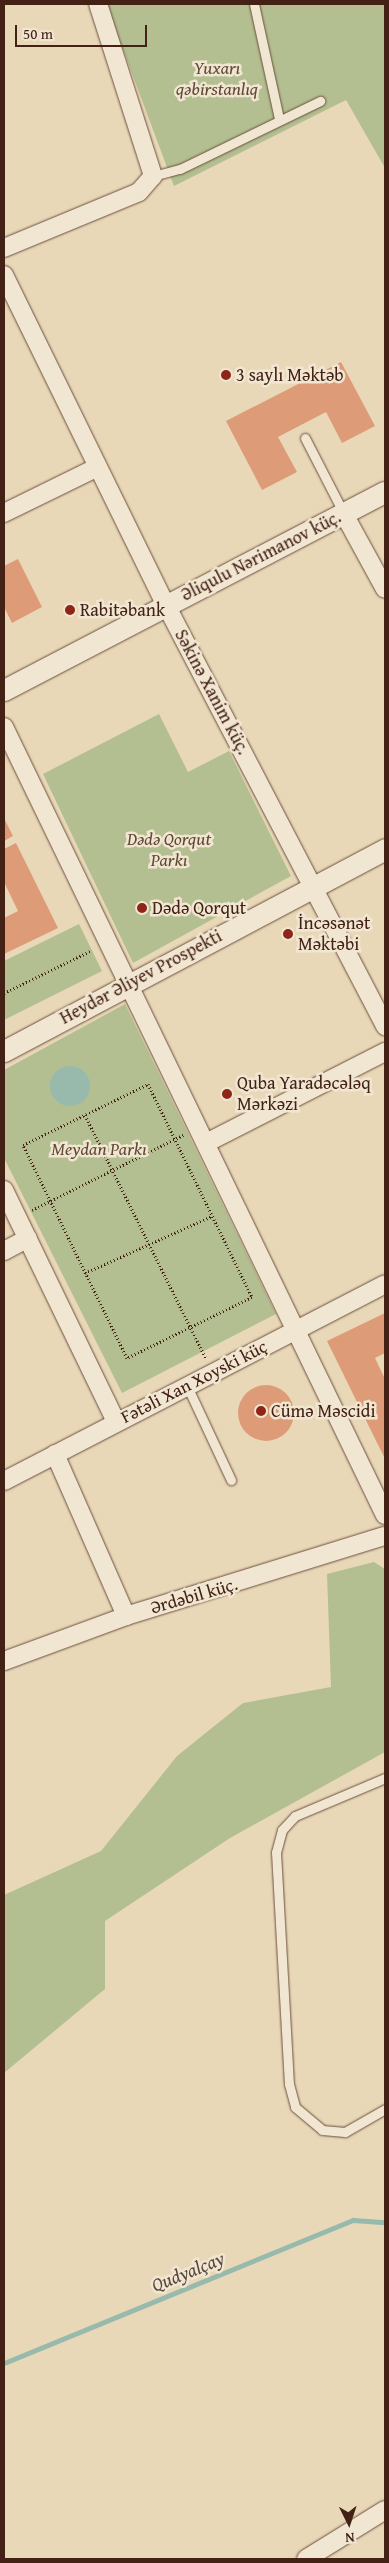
<!DOCTYPE html>
<meta charset="utf-8">
<style>
body{margin:0}
#map{position:relative;width:389px;height:2563px;overflow:hidden;background:#e9d8b8;font-family:"Gentium Book Plus",serif}
div>[style]{position:absolute}
.green>*{inset:0;background:#b3bf91}
.water>*{inset:0;background:#97baad}
.round{border-radius:50%}
.stream>*{height:5px;margin:-2.5px;padding:0 2.5px;transform-origin:2.5px;border-radius:2.5px;background:#97baad}
.building>*{inset:0;background:#dd9c77}
.path>*{height:3px;margin-top:-1.5px;transform-origin:0;background:repeating-linear-gradient(90deg,#432115 0 1px,transparent 0 3.5px)}
.roads{filter:drop-shadow(0 0 1px #6c4f3e) drop-shadow(0 0 1px #6c4f3e)}
.service>*{height:9px;margin:-4.5px;padding:0 4.5px;transform-origin:4.5px;border-radius:4.5px;background:#f1e6d1}
.minor>*{height:18px;margin:-9px;padding:0 9px;transform-origin:9px;border-radius:9px;background:#f1e6d1}
.tertiary>*{height:21px;margin:-10.5px;padding:0 10.5px;transform-origin:10.5px;border-radius:10.5px;background:#f1e6d1}
.dots>*{width:14px;height:14px;translate:-50% -50%;box-sizing:border-box;border:2px solid #f1e6d1;border-radius:50%}
span{translate:-50% -50%;white-space:nowrap;text-align:center;line-height:1.15;-webkit-text-stroke:5px #f1e6d1;paint-order:stroke}
.park-label{font-size:18px;color:#5f4834;font-style:italic}
.poi-label{font-size:18px;color:#432115}
.left{translate:0 -50%;text-align:left}
.street-label{font-size:18px;color:#432115}
.water-label{font-size:19px;color:#58473b;font-style:italic}
.frame{position:absolute;inset:0;border:5px solid #432115;pointer-events:none}
.north{position:absolute;left:324px;top:2498px;width:50px;height:50px;-webkit-text-stroke:4px #f1e6d1;paint-order:stroke;rotate:176deg;font-size:14px;font-weight:700;line-height:20px;text-align:center;color:#432115}
.north::after{content:'';display:block;margin:auto;width:18px;height:22px;background:#432115;clip-path:polygon(50% 0,100% 100%,50% 72%,0 100%)}
.scale{position:absolute;left:15px;top:25px;width:132px;height:22px;box-sizing:border-box;border:2px solid #432115;border-top:0;padding-left:6px;font-size:15px;line-height:18px;white-space:nowrap;color:#432115;-webkit-text-stroke:4px #f1e6d1;paint-order:stroke}
</style>
<div id="map">
<div class="green">
<i style="clip-path:polygon(106px 4px,385px 4px,385px 168px,346px 100px,174px 186px)"></i>
<i style="clip-path:polygon(159px 714px,188px 772px,229px 751px,291px 876px,133px 963px,43px 774px)"></i>
<i style="clip-path:polygon(79px 924px,102px 971px,4px 1020px,4px 961px)"></i>
<i style="clip-path:polygon(125px 1004px,276px 1314px,122px 1393px,4px 1158px,4px 1070px)"></i>
<i style="clip-path:polygon(374px 1562px,385px 1569px,385px 1752px,230px 1838px,105px 1921px,105px 1989px,4px 2073px,4px 1895px,101px 1851px,177px 1756px,243px 1703px,331px 1687px,327px 1574px)"></i>
</div>
<div class="water">
<i class="round" style="left:50px;top:1066px;width:40px;height:40px"></i>
</div>
<div class="stream">
<i style="left:4px;top:2363px;width:377px;rotate:-22.3deg"></i>
<i style="left:353px;top:2220px;width:32px;rotate:4deg"></i>
</div>
<div class="building">
<i style="clip-path:polygon(341px 362px,375px 426px,342px 443px,326px 412px,278px 437px,297px 472px,262px 490px,226px 421px)"></i>
<i style="clip-path:polygon(18px 559px,42px 607px,12px 623px,4px 607px,4px 566px)"></i>
<i style="clip-path:polygon(4px 818px,13px 836px,4px 841px)"></i>
<i style="clip-path:polygon(16px 843px,58px 928px,4px 954px,4px 918px,18px 911px,4px 882px,4px 849px)"></i>
<i style="clip-path:polygon(385px 1313px,385px 1353px,375px 1358px,385px 1379px,385px 1459px,327px 1341px)"></i>
<i class="round" style="left:238px;top:1385px;width:56px;height:56px"></i>
</div>
<div class="path">
<i style="left:4px;top:993px;width:98px;rotate:-26deg"></i>
<i style="left:148px;top:1084px;width:237px;rotate:64deg"></i>
<i style="left:252px;top:1297px;width:139px;rotate:154deg"></i>
<i style="left:127px;top:1358px;width:237px;rotate:-116deg"></i>
<i style="left:23px;top:1145px;width:139px;rotate:-26deg"></i>
<i style="left:85px;top:1115px;width:272px;rotate:63.6deg"></i>
<i style="left:32px;top:1210px;width:169px;rotate:-26.4deg"></i>
<i style="left:85px;top:1273px;width:139px;rotate:-24.2deg"></i>
</div>
<div class="roads">
<div class="service">
<i style="left:254px;top:4px;width:118px;rotate:77.7deg"></i>
<i style="left:153px;top:176px;width:28px;rotate:-15deg"></i>
<i style="left:180px;top:169px;width:156px;rotate:-25.9deg"></i>
<i style="left:305px;top:438px;width:85px;rotate:62.8deg"></i>
<i style="left:187px;top:1386px;width:104px;rotate:64.9deg"></i>
<i style="left:385px;top:1778px;width:98px;rotate:157.1deg"></i>
<i style="left:295px;top:1816px;width:19px;rotate:133deg"></i>
<i style="left:282px;top:1830px;width:23px;rotate:105deg"></i>
<i style="left:276px;top:1852px;width:232px;rotate:86.8deg"></i>
<i style="left:289px;top:2084px;width:24px;rotate:75deg"></i>
<i style="left:295px;top:2107px;width:35px;rotate:40deg"></i>
<i style="left:322px;top:2130px;width:23px;rotate:5deg"></i>
<i style="left:345px;top:2132px;width:46px;rotate:-29.9deg"></i>
</div>
<div class="minor">
<i style="left:4px;top:248px;width:146px;rotate:-22.5deg"></i>
<i style="left:139px;top:192px;width:21px;rotate:-49deg"></i>
<i style="left:153px;top:176px;width:181px;rotate:-107.7deg"></i>
<i style="left:4px;top:275px;width:368px;rotate:63.9deg"></i>
<i style="left:166px;top:605px;width:475px;rotate:62.5deg"></i>
<i style="left:4px;top:513px;width:102px;rotate:-26.1deg"></i>
<i style="left:344px;top:514px;width:85px;rotate:61.3deg"></i>
<i style="left:4px;top:727px;width:875px;rotate:64.2deg"></i>
<i style="left:208px;top:1142px;width:199px;rotate:-27deg"></i>
<i style="left:4px;top:1190px;width:258px;rotate:64.2deg"></i>
<i style="left:4px;top:1251px;width:27px;rotate:-28deg"></i>
<i style="left:55px;top:1454px;width:177px;rotate:66.3deg"></i>
<i style="left:4px;top:1481px;width:429px;rotate:-27.3deg"></i>
<i style="left:4px;top:1661px;width:130px;rotate:-20.2deg"></i>
<i style="left:126px;top:1616px;width:271px;rotate:-17.2deg"></i>
<i style="left:306px;top:2559px;width:93px;rotate:-31.8deg"></i>
</div>
<div class="tertiary">
<i style="left:4px;top:690px;width:429px;rotate:-27.5deg"></i>
<i style="left:4px;top:1051px;width:431px;rotate:-27.9deg"></i>
</div>
</div>
<div class="dots">
<i style="left:226px;top:375px;background:#8f2418"></i>
<i style="left:70px;top:610px;background:#8f2418"></i>
<i style="left:142px;top:908px;background:#8f2418"></i>
<i style="left:288px;top:934px;background:#8f2418"></i>
<i style="left:227px;top:1094px;background:#8f2418"></i>
<i style="left:261px;top:1411px;background:#8f2418"></i>
</div>
<div class="park-label">
<span style="left:217px;top:79px">Yuxarı<br>qəbirstanlıq</span>
<span style="left:169px;top:850px">Dədə Qorqut<br>Parkı</span>
<span style="left:99px;top:1149px">Meydan Parkı</span>
</div>
<div class="poi-label">
<span class="left" style="left:236px;top:375px">3 saylı Məktəb</span>
<span class="left" style="left:80px;top:610px">Rabitəbank</span>
<span class="left" style="left:152px;top:908px">Dədə Qorqut</span>
<span class="left" style="left:298px;top:934px">İncəsənət<br>Məktəbi</span>
<span class="left" style="left:237px;top:1094px">Quba Yaradəcələq<br>Mərkəzi</span>
<span class="left" style="left:271px;top:1411px">Cümə Məscidi</span>
</div>
<div class="street-label">
<span style="left:261px;top:556px;rotate:-27deg">Əliqulu Nərimanov küç.</span>
<span style="left:212px;top:692px;rotate:62deg">Səkinə Xanim küç.</span>
<span style="left:141px;top:977px;rotate:-28deg">Heydər Əliyev Prospekti</span>
<span style="left:194px;top:1382px;rotate:-27deg">Fətəli Xan Xoyski küç</span>
<span style="left:194px;top:1596px;rotate:-16deg">Ərdəbil küç.</span>
</div>
<div class="water-label">
<span style="left:188px;top:2272px;rotate:-22deg">Qudyalçay</span>
</div>
<div class="frame"></div>
<div class="north">N</div>
<div class="scale">50 m</div>
</div>
